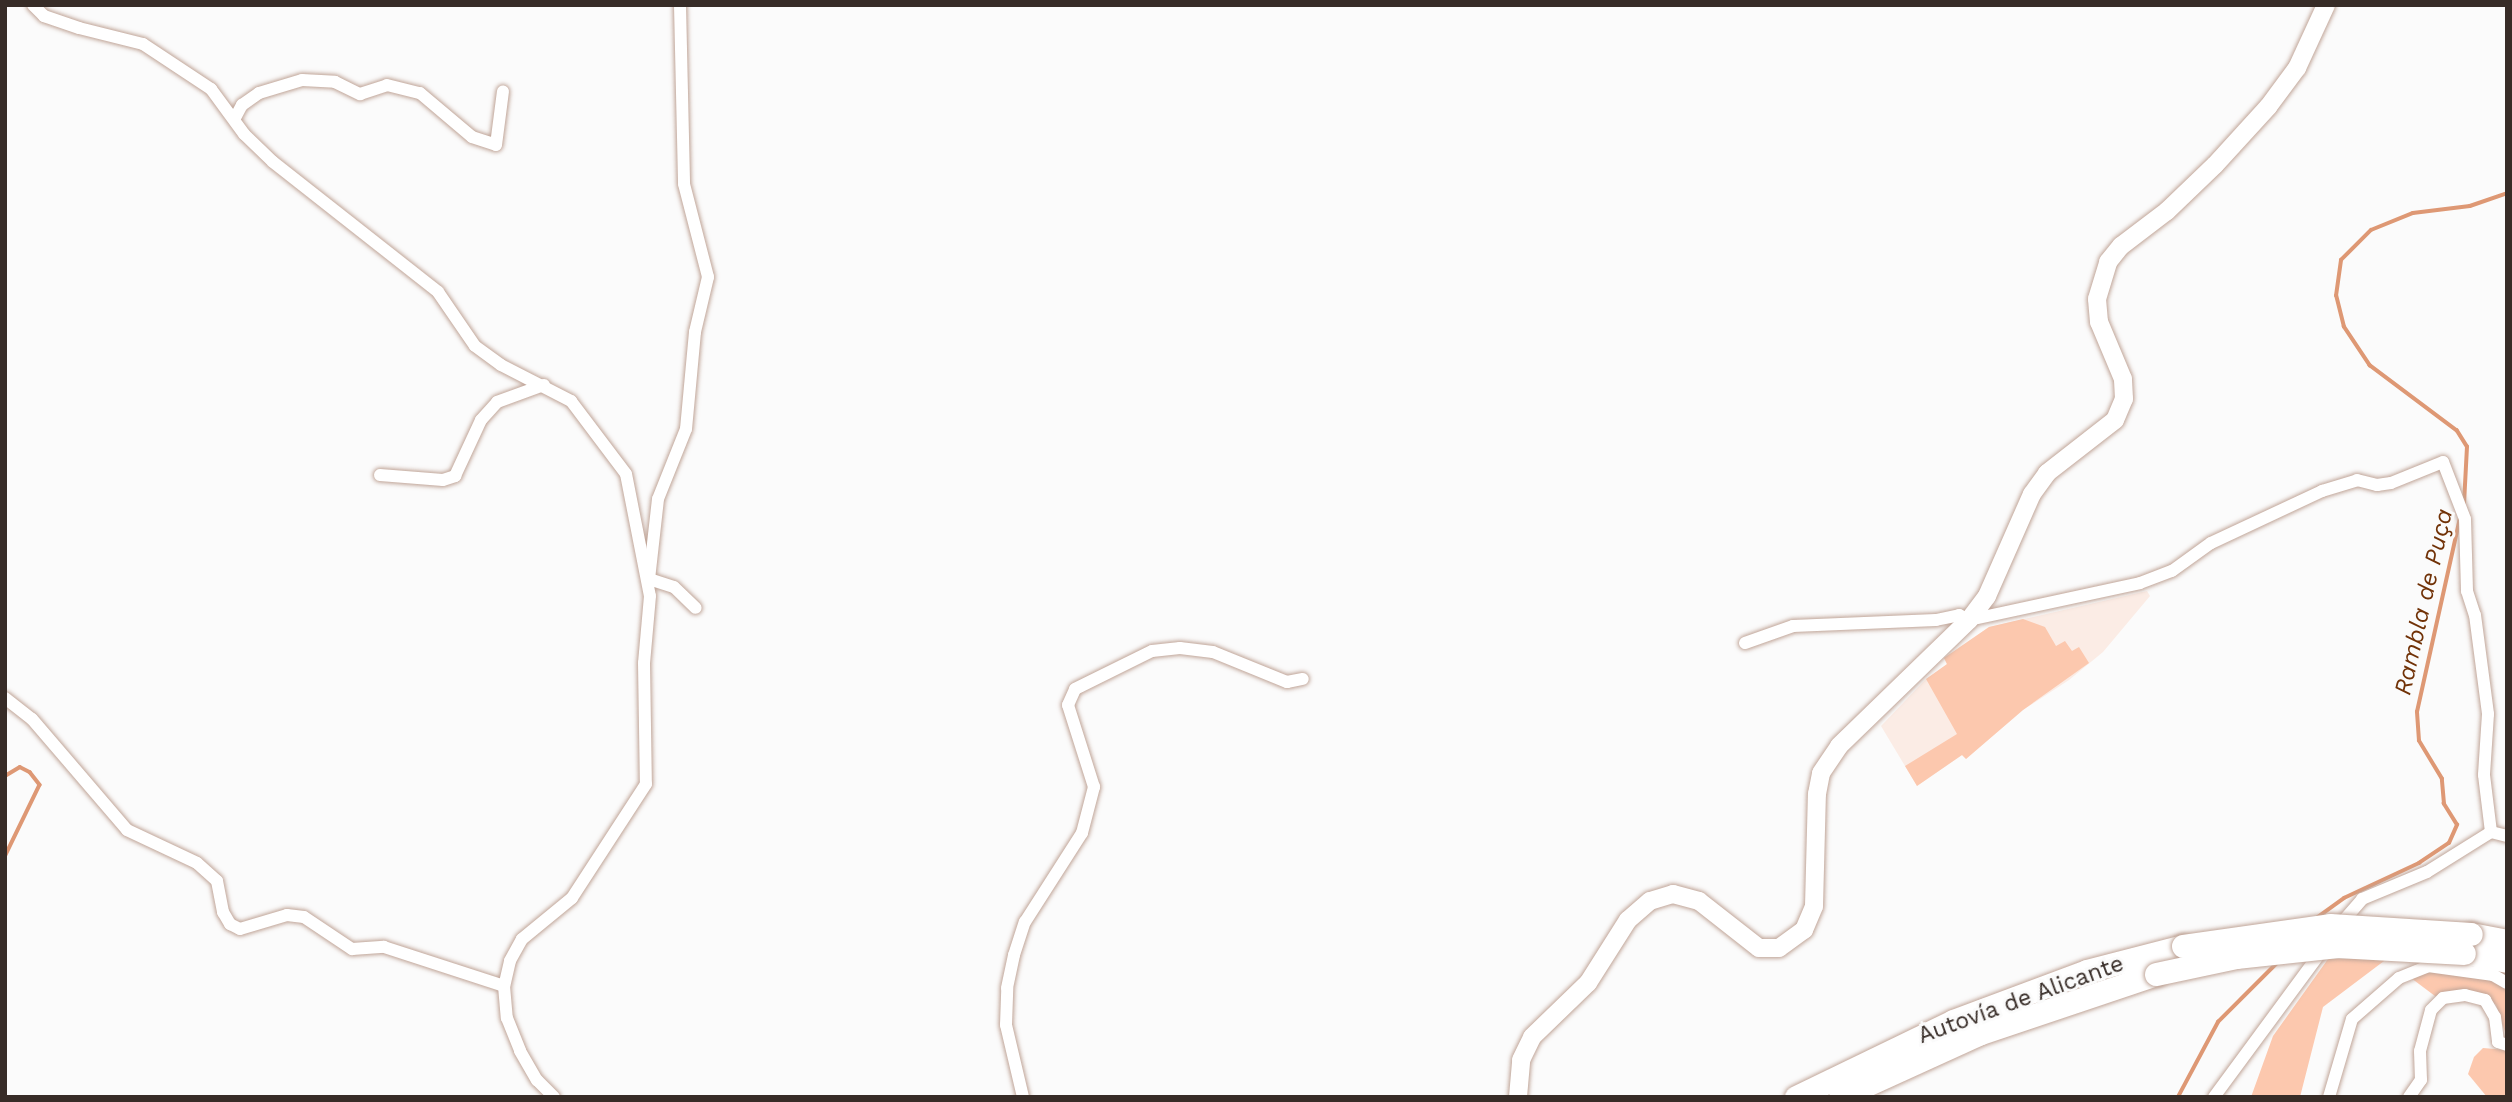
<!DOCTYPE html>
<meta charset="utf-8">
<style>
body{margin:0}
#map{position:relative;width:2512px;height:1102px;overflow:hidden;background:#fbfbfb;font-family:"Work Sans",sans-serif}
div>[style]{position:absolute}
.built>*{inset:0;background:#fbece5}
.green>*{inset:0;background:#fcc8ae}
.stream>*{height:3.5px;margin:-1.75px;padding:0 1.75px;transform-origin:1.75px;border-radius:1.75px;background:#de9874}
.roads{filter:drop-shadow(0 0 2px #c0a598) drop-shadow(0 0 2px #c0a598)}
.street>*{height:12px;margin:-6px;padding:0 6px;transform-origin:6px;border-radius:6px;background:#fff}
.secondary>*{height:18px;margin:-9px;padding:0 9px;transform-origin:9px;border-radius:9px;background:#fff}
.highway>*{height:23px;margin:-11.5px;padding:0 11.5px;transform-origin:11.5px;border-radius:11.5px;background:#fff}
.bridges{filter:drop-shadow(0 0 2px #c0a598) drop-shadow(0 0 2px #c0a598)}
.highway-bridge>*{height:23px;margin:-11.5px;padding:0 11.5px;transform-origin:11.5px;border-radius:11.5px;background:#fff}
span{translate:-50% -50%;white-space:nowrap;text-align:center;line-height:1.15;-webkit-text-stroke:6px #fbfbfb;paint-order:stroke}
.street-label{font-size:23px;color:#372c27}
.water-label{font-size:24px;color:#713207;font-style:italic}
.frame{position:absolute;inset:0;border:7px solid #372c27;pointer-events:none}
</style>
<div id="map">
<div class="built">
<i style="clip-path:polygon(2147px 591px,2150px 596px,2103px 652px,2069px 680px,2023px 710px,1966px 759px,1962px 755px,1917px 786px,1881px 726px,1926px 679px,1947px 665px,1944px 658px,1989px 627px)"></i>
</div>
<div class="green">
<i style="clip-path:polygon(2023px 619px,2045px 627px,2056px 646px,2065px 641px,2072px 651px,2079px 647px,2089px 663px,2023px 710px,1966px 759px,1962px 755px,1917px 786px,1905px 766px,1957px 734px,1926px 679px,1947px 664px,1944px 658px,1989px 627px)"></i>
<i style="clip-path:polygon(2388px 958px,2323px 1007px,2300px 1097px,2251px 1097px,2273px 1036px,2328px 959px)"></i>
<i style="clip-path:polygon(2429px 969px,2491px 978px,2506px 987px,2507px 1038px,2496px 1005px,2485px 996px,2439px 999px,2411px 978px)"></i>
<i style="clip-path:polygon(2483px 1048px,2507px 1050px,2507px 1097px,2487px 1097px,2468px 1074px,2474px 1057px)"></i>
</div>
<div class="stream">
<i style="left:2464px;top:504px;width:57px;rotate:-87deg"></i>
<i style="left:2467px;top:447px;width:19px;rotate:-122deg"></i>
<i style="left:2457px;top:431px;width:109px;rotate:-143.2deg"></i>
<i style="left:2370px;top:366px;width:47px;rotate:-123.7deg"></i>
<i style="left:2344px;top:327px;width:32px;rotate:-104deg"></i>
<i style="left:2336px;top:296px;width:36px;rotate:-82deg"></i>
<i style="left:2341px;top:260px;width:42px;rotate:-45deg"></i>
<i style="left:2371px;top:230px;width:45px;rotate:-22deg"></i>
<i style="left:2413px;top:213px;width:57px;rotate:-7deg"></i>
<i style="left:2470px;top:206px;width:39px;rotate:-19deg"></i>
<i style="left:5px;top:776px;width:17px;rotate:-31deg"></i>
<i style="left:20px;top:767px;width:11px;rotate:27deg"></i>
<i style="left:30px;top:772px;width:16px;rotate:52deg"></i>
<i style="left:40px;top:785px;width:80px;rotate:115.9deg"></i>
<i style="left:2318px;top:917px;width:32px;rotate:-36deg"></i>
<i style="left:2344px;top:898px;width:83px;rotate:-25deg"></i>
<i style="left:2419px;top:863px;width:36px;rotate:-34deg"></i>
<i style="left:2449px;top:843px;width:20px;rotate:-66deg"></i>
<i style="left:2457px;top:825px;width:25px;rotate:-122deg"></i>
<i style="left:2444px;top:804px;width:25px;rotate:-95deg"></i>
<i style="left:2442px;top:779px;width:44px;rotate:-121.2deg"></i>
<i style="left:2419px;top:741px;width:29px;rotate:-94deg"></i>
<i style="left:2417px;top:712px;width:199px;rotate:-77.5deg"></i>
<i style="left:2178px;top:1097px;width:85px;rotate:-61.9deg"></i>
<i style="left:2218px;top:1022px;width:85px;rotate:-45deg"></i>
</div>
<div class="roads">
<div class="street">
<i style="left:33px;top:5px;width:16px;rotate:45deg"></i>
<i style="left:44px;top:16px;width:37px;rotate:19deg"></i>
<i style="left:79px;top:28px;width:66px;rotate:14deg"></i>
<i style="left:143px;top:44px;width:82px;rotate:33.5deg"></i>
<i style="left:211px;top:89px;width:56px;rotate:53.7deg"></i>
<i style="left:244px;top:134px;width:40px;rotate:44deg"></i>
<i style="left:273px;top:162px;width:210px;rotate:38.2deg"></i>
<i style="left:438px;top:292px;width:65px;rotate:55.6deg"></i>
<i style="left:475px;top:346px;width:32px;rotate:36deg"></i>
<i style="left:501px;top:365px;width:79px;rotate:27.2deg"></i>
<i style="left:571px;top:401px;width:91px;rotate:53deg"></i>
<i style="left:626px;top:474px;width:124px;rotate:78.9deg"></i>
<i style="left:650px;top:596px;width:67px;rotate:95.1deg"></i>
<i style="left:644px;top:663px;width:121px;rotate:89.1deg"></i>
<i style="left:646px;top:784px;width:136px;rotate:123deg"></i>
<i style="left:572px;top:898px;width:65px;rotate:140.6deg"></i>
<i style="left:522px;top:939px;width:25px;rotate:119deg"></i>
<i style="left:510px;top:961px;width:26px;rotate:103deg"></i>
<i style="left:504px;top:986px;width:32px;rotate:85deg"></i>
<i style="left:507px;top:1018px;width:35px;rotate:68deg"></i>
<i style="left:520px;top:1051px;width:34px;rotate:60deg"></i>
<i style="left:537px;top:1080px;width:24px;rotate:45deg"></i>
<i style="left:680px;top:5px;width:179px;rotate:88.7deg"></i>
<i style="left:684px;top:184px;width:96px;rotate:75.5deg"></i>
<i style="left:708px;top:277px;width:57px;rotate:103.3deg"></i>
<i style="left:695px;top:332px;width:97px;rotate:95.3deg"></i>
<i style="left:686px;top:429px;width:75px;rotate:111.8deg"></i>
<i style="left:658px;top:499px;width:81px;rotate:96.4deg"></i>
<i style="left:649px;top:579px;width:26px;rotate:18deg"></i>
<i style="left:674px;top:587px;width:30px;rotate:44deg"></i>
<i style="left:235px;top:118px;width:15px;rotate:-62deg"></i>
<i style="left:242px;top:105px;width:21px;rotate:-35deg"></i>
<i style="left:259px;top:93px;width:45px;rotate:-16.8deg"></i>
<i style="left:302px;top:80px;width:33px;rotate:3deg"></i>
<i style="left:335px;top:82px;width:28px;rotate:26deg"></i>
<i style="left:360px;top:94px;width:28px;rotate:-18deg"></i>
<i style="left:387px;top:85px;width:34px;rotate:14deg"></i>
<i style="left:420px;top:93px;width:68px;rotate:40.2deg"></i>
<i style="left:472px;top:137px;width:25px;rotate:18deg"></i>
<i style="left:496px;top:145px;width:54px;rotate:-82.6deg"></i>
<i style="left:380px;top:475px;width:63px;rotate:4.5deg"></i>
<i style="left:443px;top:480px;width:13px;rotate:-18deg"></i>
<i style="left:455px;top:476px;width:62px;rotate:-65.1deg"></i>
<i style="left:481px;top:420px;width:24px;rotate:-48deg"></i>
<i style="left:497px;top:402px;width:50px;rotate:-19.9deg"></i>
<i style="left:1745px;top:643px;width:51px;rotate:-19.5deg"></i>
<i style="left:1793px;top:626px;width:143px;rotate:-2.4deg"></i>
<i style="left:1936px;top:620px;width:24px;rotate:-12deg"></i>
<i style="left:1959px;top:615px;width:11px;rotate:27deg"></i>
<i style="left:1969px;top:620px;width:175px;rotate:-12.2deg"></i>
<i style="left:2140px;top:583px;width:34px;rotate:-21deg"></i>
<i style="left:2172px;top:571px;width:48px;rotate:-35.7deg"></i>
<i style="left:2211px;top:543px;width:123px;rotate:-25.1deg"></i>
<i style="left:2322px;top:491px;width:37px;rotate:-17deg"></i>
<i style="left:2357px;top:480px;width:21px;rotate:14deg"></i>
<i style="left:2377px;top:485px;width:14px;rotate:-8deg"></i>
<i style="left:2391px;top:483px;width:56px;rotate:-22deg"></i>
<i style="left:2443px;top:462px;width:61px;rotate:68.9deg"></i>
<i style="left:2465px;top:519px;width:72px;rotate:88.4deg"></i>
<i style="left:2467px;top:591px;width:25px;rotate:72deg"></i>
<i style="left:2475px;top:615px;width:100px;rotate:82.5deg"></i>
<i style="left:2488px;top:714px;width:61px;rotate:93.8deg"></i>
<i style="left:2484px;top:775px;width:57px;rotate:83deg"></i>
<i style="left:5px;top:698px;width:34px;rotate:38deg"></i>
<i style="left:32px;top:719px;width:146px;rotate:49.4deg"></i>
<i style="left:127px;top:830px;width:77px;rotate:25.2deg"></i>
<i style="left:197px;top:863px;width:27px;rotate:42deg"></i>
<i style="left:217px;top:881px;width:32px;rotate:79deg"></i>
<i style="left:223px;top:912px;width:14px;rotate:60deg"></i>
<i style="left:230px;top:924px;width:11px;rotate:27deg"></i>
<i style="left:240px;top:929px;width:49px;rotate:-16.6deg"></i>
<i style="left:287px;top:915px;width:17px;rotate:7deg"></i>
<i style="left:304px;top:917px;width:58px;rotate:33.7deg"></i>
<i style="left:352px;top:949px;width:32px;rotate:-4deg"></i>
<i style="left:384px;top:947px;width:126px;rotate:18deg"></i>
<i style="left:2338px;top:927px;width:37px;rotate:-49deg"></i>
<i style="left:2362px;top:899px;width:70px;rotate:-22.6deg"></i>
<i style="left:2427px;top:872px;width:75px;rotate:-32deg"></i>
<i style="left:2491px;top:832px;width:16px;rotate:14deg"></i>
<i style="left:1023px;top:1097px;width:74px;rotate:-103.3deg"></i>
<i style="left:1006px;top:1025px;width:37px;rotate:-88deg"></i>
<i style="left:1007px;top:988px;width:34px;rotate:-78deg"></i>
<i style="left:1014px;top:955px;width:35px;rotate:-72deg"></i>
<i style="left:1025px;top:922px;width:106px;rotate:-57.4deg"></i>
<i style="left:1082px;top:833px;width:48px;rotate:-75.4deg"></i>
<i style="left:1094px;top:787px;width:86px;rotate:-107.6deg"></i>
<i style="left:1068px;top:705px;width:17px;rotate:-66deg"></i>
<i style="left:1075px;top:689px;width:86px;rotate:-26.3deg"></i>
<i style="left:1152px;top:651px;width:28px;rotate:-6deg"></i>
<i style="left:1180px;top:648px;width:33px;rotate:7deg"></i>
<i style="left:1213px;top:652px;width:80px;rotate:22.1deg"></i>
<i style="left:1287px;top:682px;width:16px;rotate:-11deg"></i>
<i style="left:2214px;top:1097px;width:185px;rotate:-53.6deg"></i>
<i style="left:2329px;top:1097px;width:81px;rotate:-73.6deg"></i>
<i style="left:2352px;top:1019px;width:62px;rotate:-41.1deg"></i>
<i style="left:2399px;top:978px;width:31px;rotate:-22deg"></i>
<i style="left:2428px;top:966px;width:66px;rotate:7.9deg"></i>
<i style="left:2493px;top:975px;width:16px;rotate:30deg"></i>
<i style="left:2409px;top:1097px;width:21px;rotate:-55deg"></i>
<i style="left:2421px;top:1080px;width:29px;rotate:-92deg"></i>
<i style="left:2420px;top:1051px;width:42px;rotate:-75deg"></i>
<i style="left:2431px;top:1010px;width:17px;rotate:-45deg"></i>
<i style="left:2443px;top:998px;width:22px;rotate:-8deg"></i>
<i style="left:2465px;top:995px;width:21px;rotate:14deg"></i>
<i style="left:2485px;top:1000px;width:20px;rotate:60deg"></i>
<i style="left:2495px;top:1017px;width:25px;rotate:83deg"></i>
<i style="left:2498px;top:1042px;width:9px;rotate:18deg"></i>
</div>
<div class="secondary">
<i style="left:1518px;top:1097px;width:37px;rotate:-85deg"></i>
<i style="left:1521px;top:1060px;width:25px;rotate:-64deg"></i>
<i style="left:1532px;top:1037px;width:78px;rotate:-44deg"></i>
<i style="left:1588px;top:983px;width:75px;rotate:-57.6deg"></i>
<i style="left:1628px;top:920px;width:29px;rotate:-41deg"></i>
<i style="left:1650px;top:901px;width:24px;rotate:-17deg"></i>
<i style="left:1673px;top:894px;width:27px;rotate:15deg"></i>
<i style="left:1699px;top:901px;width:76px;rotate:38.1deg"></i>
<i style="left:1759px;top:948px;width:20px"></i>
<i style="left:1779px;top:948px;width:31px;rotate:-36deg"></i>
<i style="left:1804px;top:930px;width:26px;rotate:-67deg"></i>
<i style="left:1814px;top:906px;width:112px;rotate:-88.5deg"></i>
<i style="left:1817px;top:794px;width:21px;rotate:-79deg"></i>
<i style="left:1821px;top:773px;width:32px;rotate:-56deg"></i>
<i style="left:1839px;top:746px;width:181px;rotate:-44.1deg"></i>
<i style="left:1969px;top:620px;width:30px;rotate:-53deg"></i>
<i style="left:1987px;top:596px;width:111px;rotate:-66.2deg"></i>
<i style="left:2032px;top:494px;width:26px;rotate:-54deg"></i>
<i style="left:2047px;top:473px;width:86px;rotate:-37.9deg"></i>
<i style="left:2115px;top:420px;width:23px;rotate:-67deg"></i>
<i style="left:2124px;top:399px;width:20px;rotate:-93deg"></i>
<i style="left:2123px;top:379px;width:62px;rotate:-112.8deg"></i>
<i style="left:2099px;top:322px;width:23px;rotate:-95deg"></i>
<i style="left:2097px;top:299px;width:39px;rotate:-73deg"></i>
<i style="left:2108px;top:262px;width:21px;rotate:-51deg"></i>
<i style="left:2121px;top:246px;width:58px;rotate:-37.3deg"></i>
<i style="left:2167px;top:211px;width:66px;rotate:-43.8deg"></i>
<i style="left:2215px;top:165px;width:79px;rotate:-47.6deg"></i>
<i style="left:2268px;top:107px;width:49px;rotate:-53.4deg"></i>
<i style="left:2297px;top:68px;width:69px;rotate:-65.3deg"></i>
</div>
<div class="highway">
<i style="left:2471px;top:934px;width:37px;rotate:11deg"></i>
<i style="left:2464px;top:953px;width:44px;rotate:10.5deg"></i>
<i style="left:1796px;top:1097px;width:174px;rotate:-25.8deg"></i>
<i style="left:1953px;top:1021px;width:143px;rotate:-20.5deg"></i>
<i style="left:2087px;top:971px;width:99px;rotate:-14.6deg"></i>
<i style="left:1840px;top:1097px;width:152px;rotate:-24.5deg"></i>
<i style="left:1978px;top:1034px;width:188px;rotate:-18.6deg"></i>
</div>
</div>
<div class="bridges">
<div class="highway-bridge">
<i style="left:2183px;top:946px;width:148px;rotate:-8.1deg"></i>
<i style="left:2330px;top:925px;width:141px;rotate:3.7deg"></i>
<i style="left:2156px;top:974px;width:82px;rotate:-12deg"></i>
<i style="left:2236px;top:957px;width:102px;rotate:-6.2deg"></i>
<i style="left:2337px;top:946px;width:127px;rotate:3.2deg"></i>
</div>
</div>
<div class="street-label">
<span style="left:2021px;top:1000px;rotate:-20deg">Autovía de Alicante</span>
</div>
<div class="water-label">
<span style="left:2424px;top:602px;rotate:-77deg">Rambla de Puça</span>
</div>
<div class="frame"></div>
</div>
